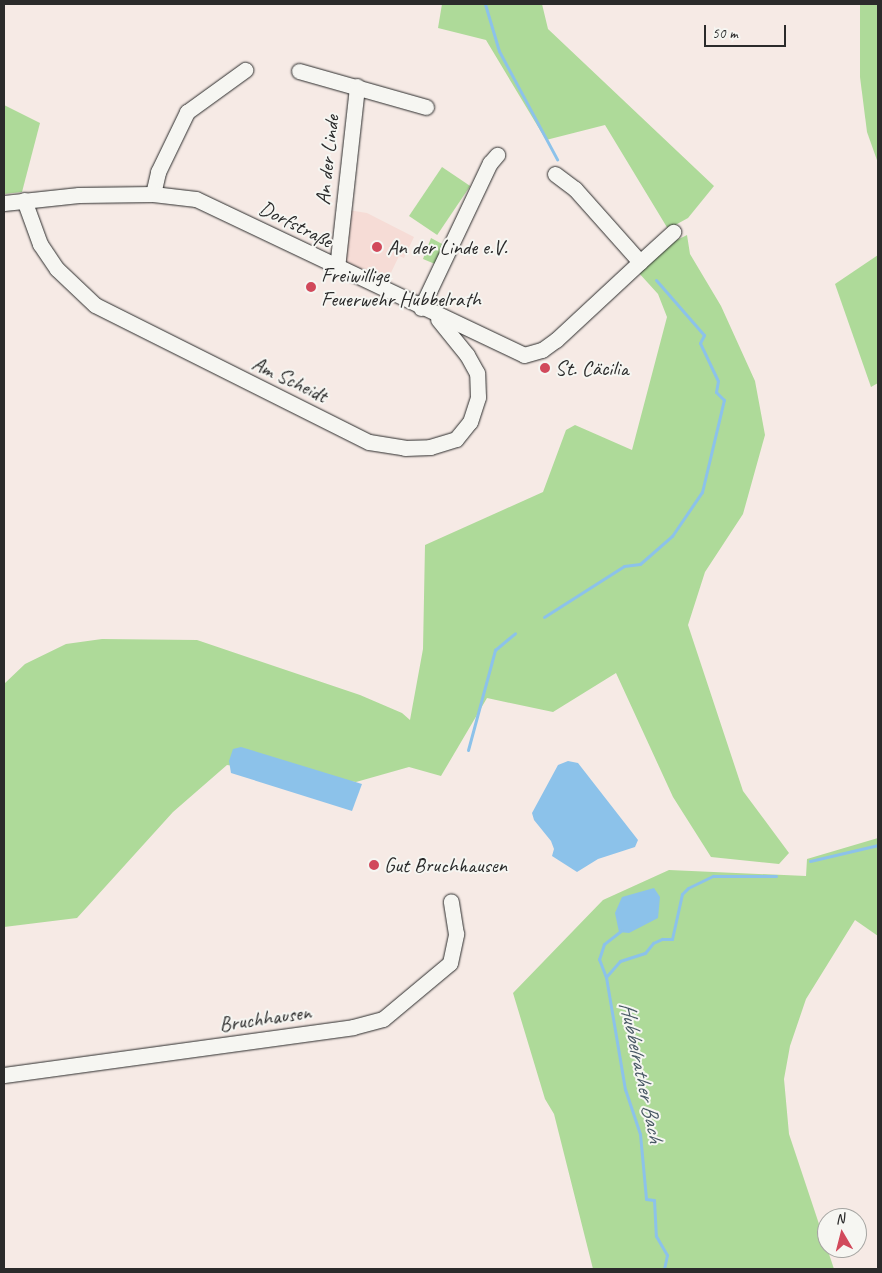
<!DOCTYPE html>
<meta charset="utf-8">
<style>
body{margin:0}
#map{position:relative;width:882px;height:1273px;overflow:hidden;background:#f6eae5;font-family:Caveat,sans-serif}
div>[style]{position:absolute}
.built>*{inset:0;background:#f6dcd6}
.green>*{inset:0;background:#aeda99;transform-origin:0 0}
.water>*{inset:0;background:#8cc2ea}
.stream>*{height:3px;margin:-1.5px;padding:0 1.5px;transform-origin:1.5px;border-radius:1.5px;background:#8cc2ea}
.roads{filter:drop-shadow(0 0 1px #2b2b2b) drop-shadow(0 0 1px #2b2b2b)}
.minor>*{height:15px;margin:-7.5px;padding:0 7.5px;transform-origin:7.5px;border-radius:7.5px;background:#f6f6f2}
.dots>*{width:14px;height:14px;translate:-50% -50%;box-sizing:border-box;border:2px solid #f6f6f2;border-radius:50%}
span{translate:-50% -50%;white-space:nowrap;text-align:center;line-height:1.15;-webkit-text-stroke:4px #f6f6f2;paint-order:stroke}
.street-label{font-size:21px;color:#2b2b2b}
.poi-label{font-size:21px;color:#2b2b2b}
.left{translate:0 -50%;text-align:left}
.water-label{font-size:22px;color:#485864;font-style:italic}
.frame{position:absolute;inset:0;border:5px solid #2b2b2b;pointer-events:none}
.north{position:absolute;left:817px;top:1208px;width:50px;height:50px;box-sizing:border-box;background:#f6f6f2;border:1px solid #a5a5a2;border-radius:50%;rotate:352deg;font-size:14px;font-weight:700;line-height:20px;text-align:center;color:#2b2b2b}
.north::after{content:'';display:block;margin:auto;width:18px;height:22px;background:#d1495b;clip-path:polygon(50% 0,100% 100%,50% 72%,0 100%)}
.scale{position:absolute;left:704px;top:25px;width:82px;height:22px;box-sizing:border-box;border:2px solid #2b2b2b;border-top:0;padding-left:6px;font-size:15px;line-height:18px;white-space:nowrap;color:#2b2b2b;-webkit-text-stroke:4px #f6f6f2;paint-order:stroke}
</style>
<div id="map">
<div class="built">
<i style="clip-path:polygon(348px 210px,367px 213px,414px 237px,404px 258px,399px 256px,387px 281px,342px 260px)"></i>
</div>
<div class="green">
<i style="clip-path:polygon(442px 4px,542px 4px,548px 29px,714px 186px,688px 218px,668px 229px,605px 125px,546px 140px,486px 40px,438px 28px)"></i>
<i style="clip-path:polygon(860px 4px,877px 4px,878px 163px,867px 132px,860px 77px)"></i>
<i style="clip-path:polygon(4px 105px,40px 123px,22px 192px,4px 194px)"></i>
<i style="left:442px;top:167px;width:34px;height:59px;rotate:34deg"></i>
<i style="clip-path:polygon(687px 235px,690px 254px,721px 306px,755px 381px,765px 435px,743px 514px,705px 572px,688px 625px,743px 791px,789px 853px,779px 864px,711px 857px,673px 797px,616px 673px,553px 712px,487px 698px,441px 776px,409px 767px,356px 782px,227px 765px,173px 812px,77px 918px,4px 927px,4px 684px,25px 664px,66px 644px,102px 639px,197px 640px,360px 695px,402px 713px,410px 720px,423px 649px,425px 545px,543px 492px,566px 430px,575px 425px,632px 450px,667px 317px,658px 294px,638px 272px,671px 243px)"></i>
<i style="clip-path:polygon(431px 238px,444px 245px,435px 264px,423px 259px)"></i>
<i style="clip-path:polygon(878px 255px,878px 383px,871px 387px,835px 284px)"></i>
<i style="clip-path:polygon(878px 838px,878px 936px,855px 920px,806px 999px,790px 1046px,784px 1079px,789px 1134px,834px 1269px,593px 1269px,554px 1114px,545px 1099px,513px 993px,603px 900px,669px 870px,806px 876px,807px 859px)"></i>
</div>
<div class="water">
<i style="clip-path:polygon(241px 747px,362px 784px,352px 811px,231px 773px,229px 761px,233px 749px)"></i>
<i style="clip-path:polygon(568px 761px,578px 763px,638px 840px,635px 847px,598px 859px,577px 872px,552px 856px,554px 849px,551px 841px,534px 820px,532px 813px,558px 765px)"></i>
<i style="clip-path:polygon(654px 888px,660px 897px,658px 918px,629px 933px,619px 932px,615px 913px,622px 897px)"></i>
</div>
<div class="stream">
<i style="left:485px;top:4px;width:49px;rotate:73.4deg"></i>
<i style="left:499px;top:51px;width:123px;rotate:61.8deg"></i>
<i style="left:544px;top:617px;width:95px;rotate:-32.5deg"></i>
<i style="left:624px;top:566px;width:16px;rotate:-7deg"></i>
<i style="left:640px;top:564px;width:43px;rotate:-41.2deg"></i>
<i style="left:672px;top:536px;width:53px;rotate:-55.7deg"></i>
<i style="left:702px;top:492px;width:95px;rotate:-76.6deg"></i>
<i style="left:724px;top:400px;width:11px;rotate:-135deg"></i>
<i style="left:716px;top:392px;width:11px;rotate:-80deg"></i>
<i style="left:718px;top:381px;width:42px;rotate:-115.3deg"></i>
<i style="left:700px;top:343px;width:9px;rotate:-63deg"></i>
<i style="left:704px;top:335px;width:73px;rotate:-131.1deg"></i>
<i style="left:468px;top:750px;width:104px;rotate:-74.9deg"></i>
<i style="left:495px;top:650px;width:26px;rotate:-40deg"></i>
<i style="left:810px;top:861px;width:70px;rotate:-13.2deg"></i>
<i style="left:622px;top:930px;width:23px;rotate:142deg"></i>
<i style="left:604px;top:944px;width:16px;rotate:108deg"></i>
<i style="left:599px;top:959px;width:19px;rotate:69deg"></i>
<i style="left:606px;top:977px;width:114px;rotate:80.4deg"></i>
<i style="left:625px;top:1089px;width:47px;rotate:71.6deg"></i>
<i style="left:640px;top:1134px;width:65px;rotate:84.7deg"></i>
<i style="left:646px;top:1199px;width:8px;rotate:7deg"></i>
<i style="left:654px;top:1200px;width:36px;rotate:87deg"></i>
<i style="left:656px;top:1236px;width:22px;rotate:60deg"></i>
<i style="left:667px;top:1255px;width:14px;rotate:102deg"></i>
<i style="left:606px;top:977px;width:21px;rotate:-49deg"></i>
<i style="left:620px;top:961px;width:26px;rotate:-18deg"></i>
<i style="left:645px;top:953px;width:13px;rotate:-51deg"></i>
<i style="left:653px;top:943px;width:10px;rotate:-24deg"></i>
<i style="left:662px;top:939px;width:10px"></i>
<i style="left:672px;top:939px;width:46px;rotate:-77.5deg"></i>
<i style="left:682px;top:894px;width:8px;rotate:-45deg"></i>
<i style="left:688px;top:888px;width:28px;rotate:-26deg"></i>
<i style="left:713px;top:876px;width:63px"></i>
</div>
<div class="roads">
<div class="minor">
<i style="left:299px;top:71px;width:132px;rotate:15.8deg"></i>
<i style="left:153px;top:194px;width:23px;rotate:-77deg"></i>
<i style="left:158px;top:172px;width:67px;rotate:-64.2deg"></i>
<i style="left:187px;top:112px;width:72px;rotate:-35.9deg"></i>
<i style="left:24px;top:200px;width:47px;rotate:70deg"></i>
<i style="left:40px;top:244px;width:30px;rotate:56deg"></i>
<i style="left:57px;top:269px;width:52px;rotate:43.5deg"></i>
<i style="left:95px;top:305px;width:306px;rotate:26.6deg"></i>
<i style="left:369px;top:442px;width:36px;rotate:9deg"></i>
<i style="left:405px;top:448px;width:25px;rotate:-2deg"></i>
<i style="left:430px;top:447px;width:27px;rotate:-17deg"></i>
<i style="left:456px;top:439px;width:22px;rotate:-51deg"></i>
<i style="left:470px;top:422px;width:26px;rotate:-72deg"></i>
<i style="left:478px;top:397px;width:24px;rotate:-92deg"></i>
<i style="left:477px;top:373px;width:21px;rotate:-119deg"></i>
<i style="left:467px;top:355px;width:46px;rotate:-128.9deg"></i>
<i style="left:4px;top:203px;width:75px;rotate:-6.1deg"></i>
<i style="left:79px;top:195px;width:74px;rotate:-0.8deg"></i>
<i style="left:153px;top:194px;width:43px;rotate:6.6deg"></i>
<i style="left:196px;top:199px;width:363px;rotate:25.4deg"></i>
<i style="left:524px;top:355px;width:19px;rotate:-16deg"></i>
<i style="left:542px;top:350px;width:17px;rotate:-36deg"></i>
<i style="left:556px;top:340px;width:115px;rotate:-42.9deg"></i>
<i style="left:640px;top:262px;width:98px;rotate:-131.7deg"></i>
<i style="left:575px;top:189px;width:25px;rotate:-143deg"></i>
<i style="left:640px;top:262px;width:45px;rotate:-42.3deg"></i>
<i style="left:337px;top:268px;width:183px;rotate:-83.7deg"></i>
<i style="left:421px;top:308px;width:161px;rotate:-64.6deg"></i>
<i style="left:490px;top:163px;width:11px;rotate:-49deg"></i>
<i style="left:4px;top:1075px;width:352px;rotate:-7.8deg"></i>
<i style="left:353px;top:1027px;width:31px;rotate:-15deg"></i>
<i style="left:383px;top:1019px;width:87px;rotate:-39.9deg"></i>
<i style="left:450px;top:963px;width:30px;rotate:-78deg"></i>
<i style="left:456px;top:934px;width:33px;rotate:-99deg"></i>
</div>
</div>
<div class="dots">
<i style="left:377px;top:247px;background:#d1495b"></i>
<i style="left:311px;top:287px;background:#d1495b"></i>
<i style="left:545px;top:368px;background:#d1495b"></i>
<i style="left:374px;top:865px;background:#d1495b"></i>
</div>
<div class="street-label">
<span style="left:327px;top:160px;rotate:-84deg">An der Linde</span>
<span style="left:296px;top:224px;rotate:27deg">Dorfstraße</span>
<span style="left:290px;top:379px;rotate:26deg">Am Scheidt</span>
<span style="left:265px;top:1018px;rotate:-8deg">Bruchhausen</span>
</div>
<div class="poi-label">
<span class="left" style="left:387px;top:247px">An der Linde e.V.</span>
<span class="left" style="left:321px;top:287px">Freiwillige<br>Feuerwehr Hubbelrath</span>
<span class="left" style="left:555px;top:368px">St. Cäcilia</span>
<span class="left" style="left:384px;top:865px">Gut Bruchhausen</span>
</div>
<div class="water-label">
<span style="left:641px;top:1072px;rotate:78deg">Hubbelrather Bach</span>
</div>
<div class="frame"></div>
<div class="north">N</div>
<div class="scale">50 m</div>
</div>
